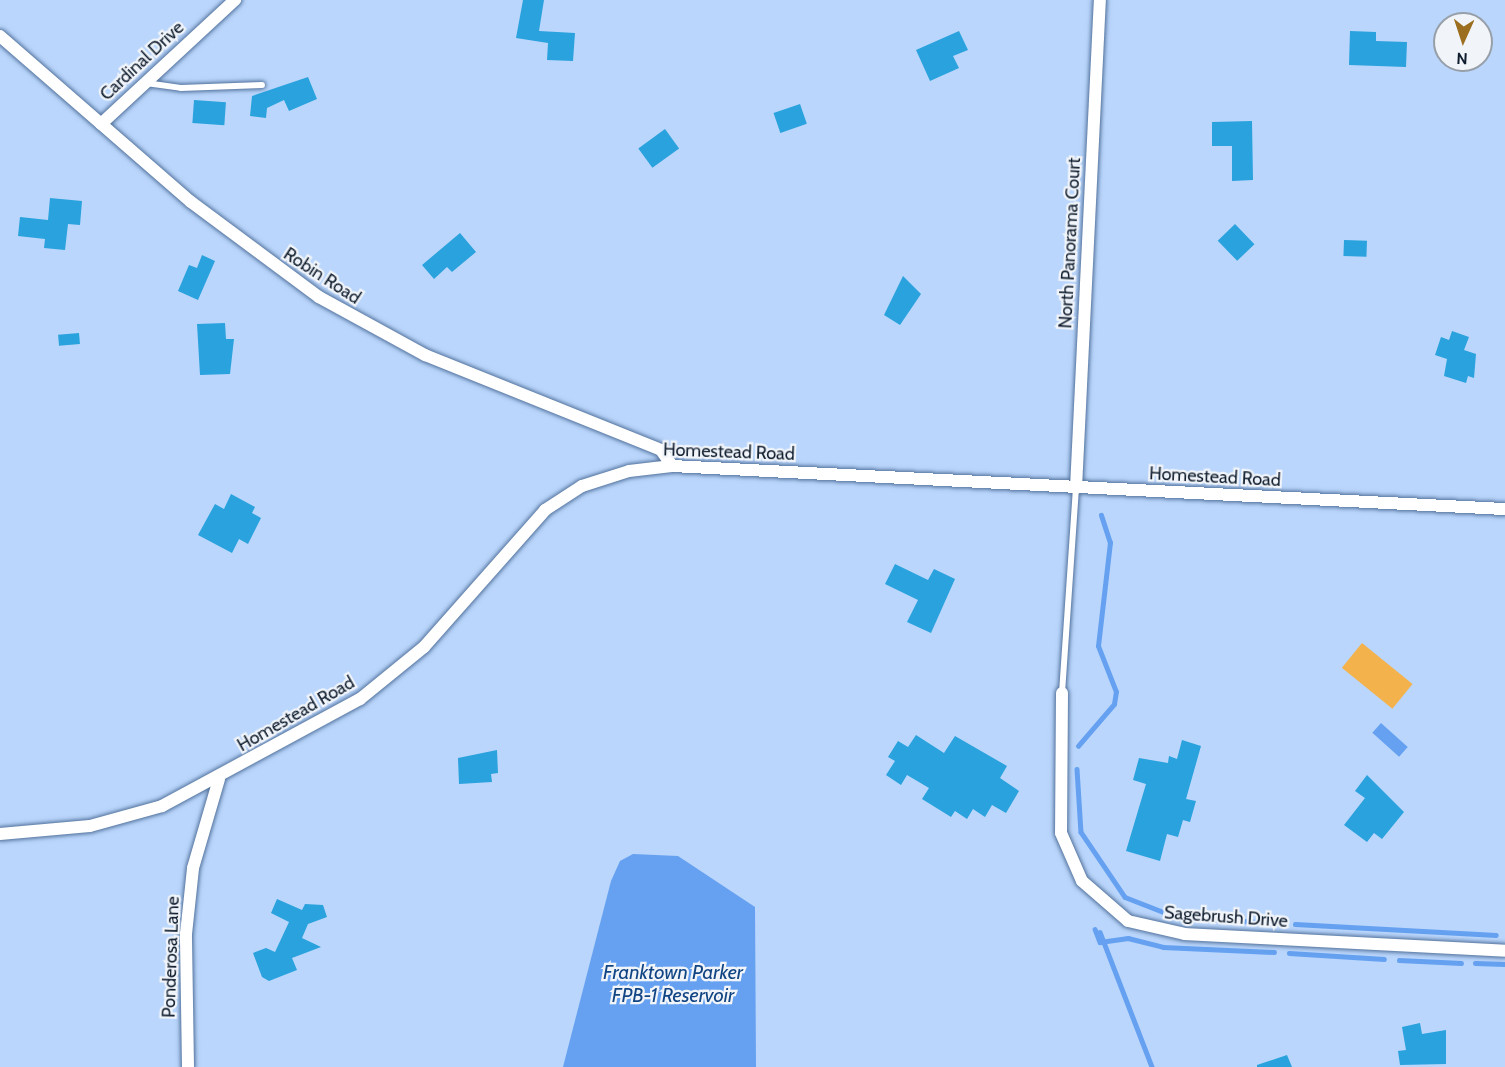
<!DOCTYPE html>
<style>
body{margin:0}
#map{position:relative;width:1505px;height:1067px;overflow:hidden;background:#bad6fc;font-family:Cabin,sans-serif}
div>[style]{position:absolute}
.green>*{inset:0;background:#f3b24b;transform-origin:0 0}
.water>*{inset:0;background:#65a1f0;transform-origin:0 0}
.stream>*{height:4.5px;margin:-2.25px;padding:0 2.25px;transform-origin:2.25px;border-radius:2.25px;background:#65a1f0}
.building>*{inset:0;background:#29a2dd;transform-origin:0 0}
.roads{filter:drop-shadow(0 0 2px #52729c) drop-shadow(0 0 2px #52729c)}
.lane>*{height:6px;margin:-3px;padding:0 3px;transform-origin:3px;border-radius:3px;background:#fff}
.street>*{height:12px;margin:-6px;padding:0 6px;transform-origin:6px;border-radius:6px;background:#fff}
span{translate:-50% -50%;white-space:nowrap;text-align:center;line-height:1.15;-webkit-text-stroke:4.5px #f1f5fa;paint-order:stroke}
.street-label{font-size:18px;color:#101d2e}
.water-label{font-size:20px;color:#124584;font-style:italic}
.north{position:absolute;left:1433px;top:12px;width:60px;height:60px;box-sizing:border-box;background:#f1f5fa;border:2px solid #979fa8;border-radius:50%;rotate:183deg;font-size:16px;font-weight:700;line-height:24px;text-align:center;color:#101d2e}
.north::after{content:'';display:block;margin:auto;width:21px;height:27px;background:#9c6e1f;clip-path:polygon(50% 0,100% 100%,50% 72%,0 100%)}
</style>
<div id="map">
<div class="green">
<i style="left:1362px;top:643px;width:65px;height:32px;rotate:39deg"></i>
</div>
<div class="water">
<i style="left:1381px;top:723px;width:36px;height:13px;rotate:42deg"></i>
<i style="clip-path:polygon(633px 854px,678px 856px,755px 907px,756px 1067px,563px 1067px,611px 881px,620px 861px)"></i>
</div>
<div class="stream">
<i style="left:1078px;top:746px;width:55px;rotate:-49.4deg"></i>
<i style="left:1114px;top:704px;width:12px;rotate:-81deg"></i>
<i style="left:1116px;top:692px;width:49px;rotate:-111.4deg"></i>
<i style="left:1098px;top:646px;width:104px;rotate:-83.4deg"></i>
<i style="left:1110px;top:543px;width:29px;rotate:-108deg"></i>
<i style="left:1077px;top:769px;width:63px;rotate:86.4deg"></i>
<i style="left:1081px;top:832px;width:78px;rotate:55.9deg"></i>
<i style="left:1125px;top:897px;width:58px;rotate:21.3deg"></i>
<i style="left:1179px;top:918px;width:104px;rotate:2.8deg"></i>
<i style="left:1295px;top:924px;width:201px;rotate:3.1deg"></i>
<i style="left:1095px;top:929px;width:14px;rotate:69deg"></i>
<i style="left:1100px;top:942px;width:28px;rotate:-8deg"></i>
<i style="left:1128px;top:938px;width:36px;rotate:14deg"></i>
<i style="left:1163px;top:947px;width:111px;rotate:2.6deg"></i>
<i style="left:1100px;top:932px;width:145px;rotate:68.9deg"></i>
<i style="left:1289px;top:953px;width:95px;rotate:3.6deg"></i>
<i style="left:1399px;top:960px;width:62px;rotate:2.8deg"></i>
<i style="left:1475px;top:963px;width:30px;rotate:2deg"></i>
</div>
<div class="building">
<i style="clip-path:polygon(523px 0,544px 0,539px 31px,575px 33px,573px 61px,547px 60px,548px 43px,516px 38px)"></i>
<i style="clip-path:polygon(959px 31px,968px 50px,953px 56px,959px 68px,930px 81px,916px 50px)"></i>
<i style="clip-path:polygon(1350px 31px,1376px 32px,1376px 41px,1407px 42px,1406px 67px,1349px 65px)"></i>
<i style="clip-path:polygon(308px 77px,317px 99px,289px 111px,284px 100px,267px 108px,266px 118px,250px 116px,252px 96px)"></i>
<i style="left:194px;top:100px;width:32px;height:23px;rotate:4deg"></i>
<i style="left:800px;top:104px;width:21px;height:28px;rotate:71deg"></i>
<i style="clip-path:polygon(1252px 121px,1253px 180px,1232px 181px,1232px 146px,1212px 146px,1212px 122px)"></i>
<i style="left:665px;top:129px;width:24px;height:33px;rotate:54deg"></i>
<i style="clip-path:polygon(50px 198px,82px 201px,80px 225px,68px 224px,65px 250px,44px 248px,45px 239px,18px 236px,20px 217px,48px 220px)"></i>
<i style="left:1235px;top:224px;width:28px;height:24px;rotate:46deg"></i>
<i style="clip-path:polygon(460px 233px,476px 252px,452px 272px,447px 267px,434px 279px,422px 265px)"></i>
<i style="left:1344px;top:240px;width:23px;height:16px;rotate:2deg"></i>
<i style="clip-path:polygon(202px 255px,215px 261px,198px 300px,178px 291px,189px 265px,197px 268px)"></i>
<i style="clip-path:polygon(903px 276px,921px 294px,900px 325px,884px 315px)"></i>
<i style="clip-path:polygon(225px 323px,226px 339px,234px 339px,230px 374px,200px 375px,197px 324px)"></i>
<i style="clip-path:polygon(1452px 331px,1469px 337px,1464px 350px,1476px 354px,1474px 378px,1468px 376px,1466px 383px,1444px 376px,1447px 359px,1435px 355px,1441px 337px,1449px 340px)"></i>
<i style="left:79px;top:333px;width:11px;height:21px;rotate:85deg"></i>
<i style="clip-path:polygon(231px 494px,255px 507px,252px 513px,261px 518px,248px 544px,239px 539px,232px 553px,198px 535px,215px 504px,224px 509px)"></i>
<i style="clip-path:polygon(895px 564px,928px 580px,934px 569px,955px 579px,931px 633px,907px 622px,918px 600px,885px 584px)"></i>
<i style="clip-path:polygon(916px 735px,944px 753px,955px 736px,1007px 766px,1000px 778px,1019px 791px,1006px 813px,992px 805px,985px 817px,973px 809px,967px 819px,955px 811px,951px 817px,922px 799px,929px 788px,907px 775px,901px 785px,886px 775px,895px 761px,888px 757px,898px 741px,908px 747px)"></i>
<i style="clip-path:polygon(1182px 740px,1201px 746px,1186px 799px,1196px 801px,1190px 822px,1183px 820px,1178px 837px,1167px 834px,1160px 861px,1126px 851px,1146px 784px,1133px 780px,1139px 758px,1168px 763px,1169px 756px,1177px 759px)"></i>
<i style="clip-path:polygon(497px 750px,498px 773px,491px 774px,492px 782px,459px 784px,458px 758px)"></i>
<i style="clip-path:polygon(1367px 775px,1404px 812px,1382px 839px,1374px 833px,1367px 842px,1344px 825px,1365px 798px,1355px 791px)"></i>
<i style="clip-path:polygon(277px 899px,302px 910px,305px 904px,323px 905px,327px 917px,308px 924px,302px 938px,321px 947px,292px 958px,297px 970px,269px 981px,262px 977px,253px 953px,266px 948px,275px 952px,289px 922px,271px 913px)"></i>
<i style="clip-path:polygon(1420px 1023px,1422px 1034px,1446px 1030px,1446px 1064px,1400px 1065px,1398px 1051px,1406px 1050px,1402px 1027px)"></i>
<i style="clip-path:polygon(1287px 1055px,1292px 1067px,1257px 1067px,1257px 1065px)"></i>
</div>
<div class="roads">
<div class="lane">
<i style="left:146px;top:83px;width:35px;rotate:8deg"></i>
<i style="left:181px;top:88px;width:81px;rotate:-2.1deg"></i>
<i style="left:1062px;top:693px;width:205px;rotate:-86.1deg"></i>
</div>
<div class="street">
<i style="left:0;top:36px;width:253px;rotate:41deg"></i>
<i style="left:191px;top:202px;width:159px;rotate:36.6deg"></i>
<i style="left:319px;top:297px;width:121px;rotate:28.7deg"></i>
<i style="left:425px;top:355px;width:254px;rotate:21.9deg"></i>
<i style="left:661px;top:450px;width:19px;rotate:55deg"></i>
<i style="left:101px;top:124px;width:183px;rotate:-42.8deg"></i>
<i style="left:1076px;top:488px;width:489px;rotate:-87.2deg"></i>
<i style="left:1062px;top:693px;width:140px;rotate:90.4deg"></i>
<i style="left:1061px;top:833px;width:52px;rotate:66.4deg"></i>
<i style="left:1082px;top:881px;width:61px;rotate:41deg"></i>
<i style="left:1128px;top:921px;width:58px;rotate:12.8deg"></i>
<i style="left:1185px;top:934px;width:320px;rotate:3deg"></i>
<i style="left:0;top:834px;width:90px;rotate:-5.1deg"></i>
<i style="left:90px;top:826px;width:75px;rotate:-15.5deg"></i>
<i style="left:162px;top:806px;width:225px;rotate:-28.4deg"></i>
<i style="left:360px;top:699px;width:82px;rotate:-39.1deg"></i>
<i style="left:424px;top:647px;width:183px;rotate:-48.5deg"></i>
<i style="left:545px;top:510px;width:44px;rotate:-33deg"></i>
<i style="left:582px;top:486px;width:49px;rotate:-17.7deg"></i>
<i style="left:629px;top:471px;width:43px;rotate:-6.6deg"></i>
<i style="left:672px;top:466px;width:834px;rotate:2.96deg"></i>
<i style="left:188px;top:1067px;width:133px;rotate:-90.9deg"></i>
<i style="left:186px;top:934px;width:66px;rotate:-83.9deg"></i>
<i style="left:193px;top:868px;width:93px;rotate:-73.7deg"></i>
</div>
</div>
<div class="street-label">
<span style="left:142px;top:61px;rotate:-43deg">Cardinal Drive</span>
<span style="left:1070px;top:243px;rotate:-87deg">North Panorama Court</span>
<span style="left:322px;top:276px;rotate:33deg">Robin Road</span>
<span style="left:729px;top:452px;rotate:2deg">Homestead Road</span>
<span style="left:1215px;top:477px;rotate:3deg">Homestead Road</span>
<span style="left:296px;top:714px;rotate:-30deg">Homestead Road</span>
<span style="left:1226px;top:917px;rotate:4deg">Sagebrush Drive</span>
<span style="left:171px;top:957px;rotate:-88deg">Ponderosa Lane</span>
</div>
<div class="water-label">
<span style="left:673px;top:984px">Franktown Parker<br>FPB-1 Reservoir</span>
</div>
<div class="north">N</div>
</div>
